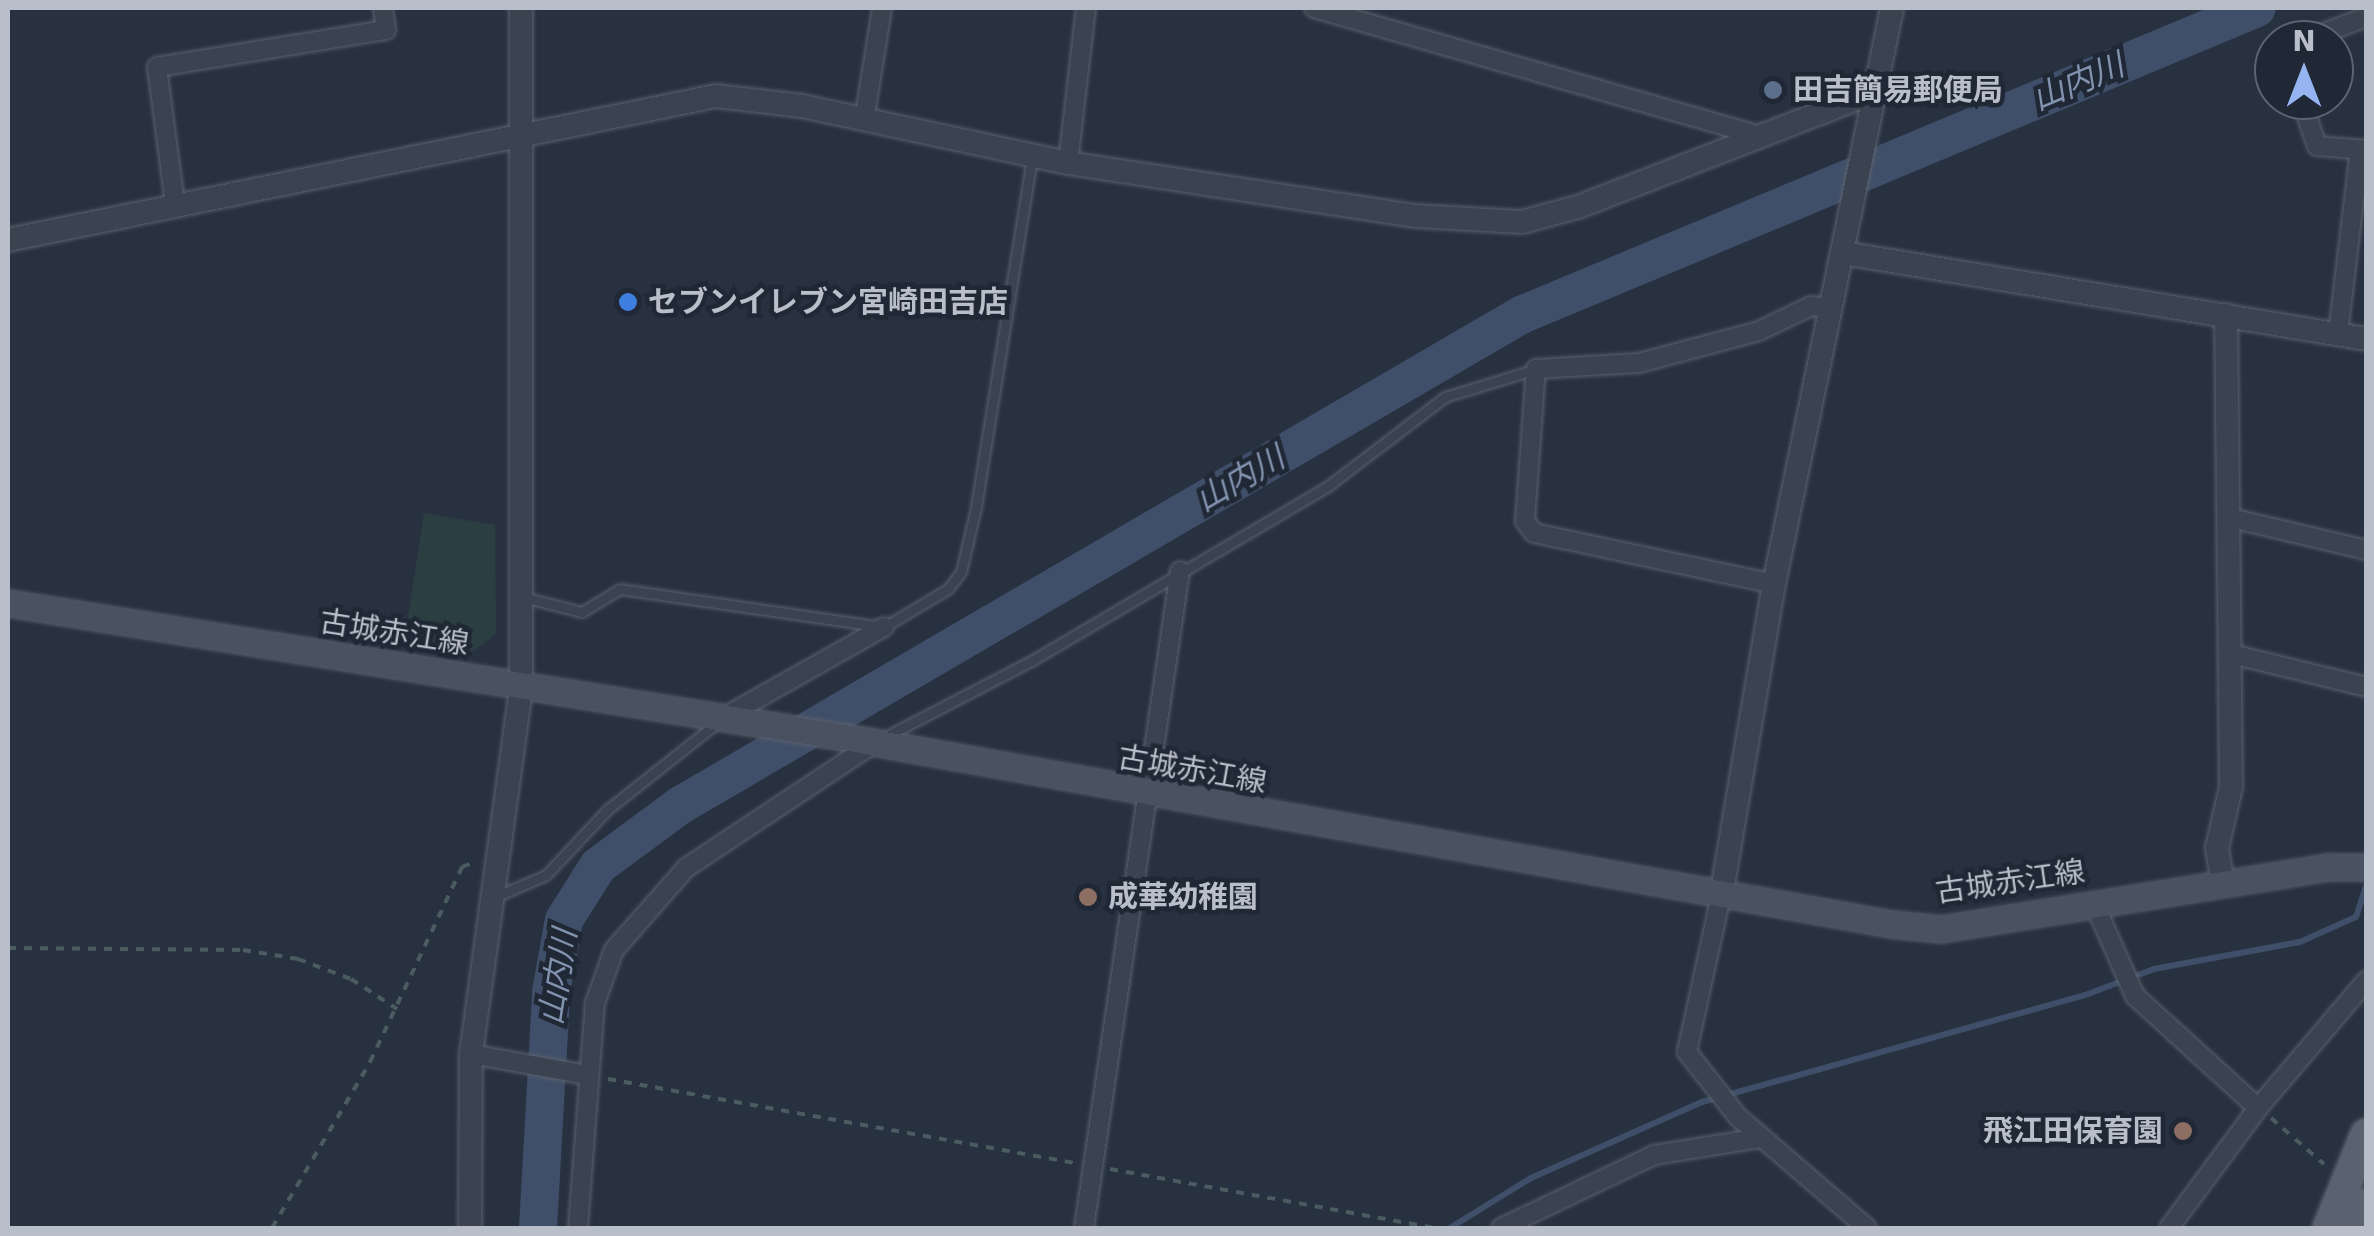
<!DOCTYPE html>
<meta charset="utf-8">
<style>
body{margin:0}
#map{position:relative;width:2374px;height:1236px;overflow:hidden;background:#283140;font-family:"DejaVu Sans","Noto Sans JP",sans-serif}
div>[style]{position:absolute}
.green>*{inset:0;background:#2b3f42}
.stream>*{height:6px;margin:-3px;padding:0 3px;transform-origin:3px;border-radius:3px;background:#404f69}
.river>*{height:38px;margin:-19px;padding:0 19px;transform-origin:19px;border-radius:19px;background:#404f69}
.path>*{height:4px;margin-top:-2px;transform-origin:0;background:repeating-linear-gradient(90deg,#4a5c60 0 8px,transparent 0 16px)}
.roads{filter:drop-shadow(0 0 2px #59616d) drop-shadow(0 0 2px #59616d)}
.service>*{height:9px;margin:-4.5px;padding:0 4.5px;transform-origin:4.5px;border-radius:4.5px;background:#3c4350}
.minor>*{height:18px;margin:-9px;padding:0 9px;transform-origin:9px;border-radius:9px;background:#3c4350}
.tertiary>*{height:22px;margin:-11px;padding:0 11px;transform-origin:11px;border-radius:11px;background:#3c4350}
.secondary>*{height:25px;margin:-12.5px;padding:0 12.5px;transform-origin:12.5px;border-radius:12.5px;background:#4a5262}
.primary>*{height:30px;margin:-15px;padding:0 15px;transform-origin:15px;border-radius:15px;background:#5a626f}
.dots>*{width:28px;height:28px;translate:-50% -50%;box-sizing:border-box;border:5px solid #202835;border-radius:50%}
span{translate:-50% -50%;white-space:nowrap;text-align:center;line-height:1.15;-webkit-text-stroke:9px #202835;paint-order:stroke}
.poi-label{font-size:30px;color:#b8beca;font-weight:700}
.left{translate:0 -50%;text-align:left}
.right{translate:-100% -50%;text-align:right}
.street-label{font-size:30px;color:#b8beca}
.water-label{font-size:32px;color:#8293af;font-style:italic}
.frame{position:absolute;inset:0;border:10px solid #b8beca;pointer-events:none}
.north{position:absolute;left:2254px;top:20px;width:100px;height:100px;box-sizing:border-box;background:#202835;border:2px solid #5d6471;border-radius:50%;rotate:0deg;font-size:28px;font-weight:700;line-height:40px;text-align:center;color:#b8beca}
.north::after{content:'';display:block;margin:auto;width:35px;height:45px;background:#96b4f2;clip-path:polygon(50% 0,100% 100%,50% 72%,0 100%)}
</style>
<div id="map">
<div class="green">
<i style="clip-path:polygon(424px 513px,495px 525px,496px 634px,471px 653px,404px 643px)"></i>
</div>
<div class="stream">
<i style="left:1450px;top:1228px;width:95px;rotate:-31.7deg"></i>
<i style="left:1531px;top:1178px;width:187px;rotate:-24deg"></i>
<i style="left:1702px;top:1102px;width:401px;rotate:-15.6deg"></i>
<i style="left:2088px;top:994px;width:71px;rotate:-20.7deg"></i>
<i style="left:2154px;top:969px;width:148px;rotate:-10.5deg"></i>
<i style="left:2300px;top:942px;width:61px;rotate:-24.1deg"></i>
<i style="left:2356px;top:917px;width:33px;rotate:-72deg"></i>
</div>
<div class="river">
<i style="left:538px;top:1228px;width:236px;rotate:-86.8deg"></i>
<i style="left:551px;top:992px;width:73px;rotate:-79.8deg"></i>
<i style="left:564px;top:920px;width:64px;rotate:-57.8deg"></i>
<i style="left:598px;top:866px;width:101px;rotate:-36.5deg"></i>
<i style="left:679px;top:806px;width:975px;rotate:-30.25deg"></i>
<i style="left:1521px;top:315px;width:797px;rotate:-22.64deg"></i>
</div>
<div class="path">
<i style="left:8px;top:948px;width:235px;rotate:0.5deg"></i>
<i style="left:243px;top:950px;width:56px;rotate:9.3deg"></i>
<i style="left:298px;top:959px;width:57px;rotate:20.7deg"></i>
<i style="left:351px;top:979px;width:55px;rotate:33.1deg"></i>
<i style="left:608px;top:1079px;width:475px;rotate:10.2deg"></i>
<i style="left:2271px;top:1118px;width:70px;rotate:41deg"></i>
<i style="left:1110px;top:1169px;width:330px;rotate:10.3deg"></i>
<i style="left:272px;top:1228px;width:193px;rotate:-59.4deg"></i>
<i style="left:370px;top:1062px;width:216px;rotate:-64.7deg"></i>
<i style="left:462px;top:867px;width:16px;rotate:-22deg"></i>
</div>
<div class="roads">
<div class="service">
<i style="left:523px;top:597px;width:61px;rotate:14.3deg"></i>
<i style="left:582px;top:612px;width:44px;rotate:-31.2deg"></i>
<i style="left:620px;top:589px;width:267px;rotate:8.2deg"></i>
<i style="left:884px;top:627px;width:74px;rotate:-30.7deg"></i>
<i style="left:948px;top:589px;width:21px;rotate:-53deg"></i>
<i style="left:961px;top:572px;width:67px;rotate:-77deg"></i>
<i style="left:976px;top:507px;width:352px;rotate:-80.9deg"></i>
<i style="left:885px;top:737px;width:165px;rotate:-27.5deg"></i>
<i style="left:1031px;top:661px;width:345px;rotate:-30.5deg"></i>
<i style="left:1328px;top:486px;width:147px;rotate:-37.3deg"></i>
<i style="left:1445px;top:397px;width:95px;rotate:-17.1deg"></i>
<i style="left:497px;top:896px;width:53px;rotate:-23.2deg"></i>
<i style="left:546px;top:875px;width:89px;rotate:-46.8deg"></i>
<i style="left:607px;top:810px;width:142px;rotate:-38.4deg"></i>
</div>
<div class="minor">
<i style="left:1314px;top:8px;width:465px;rotate:16deg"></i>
<i style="left:2306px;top:40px;width:64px;rotate:-21deg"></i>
<i style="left:2301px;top:100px;width:49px;rotate:70.8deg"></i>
<i style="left:2317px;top:146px;width:49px;rotate:4.7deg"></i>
<i style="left:864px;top:121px;width:114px;rotate:-80.9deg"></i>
<i style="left:1068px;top:163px;width:156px;rotate:-83.4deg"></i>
<i style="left:175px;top:204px;width:138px;rotate:-97.5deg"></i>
<i style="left:157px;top:67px;width:232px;rotate:-9.2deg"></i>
<i style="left:386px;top:30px;width:22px;rotate:-98deg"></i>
<i style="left:2338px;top:334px;width:185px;rotate:-83.2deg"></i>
<i style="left:2231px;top:518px;width:139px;rotate:13.3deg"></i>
<i style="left:1774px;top:584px;width:245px;rotate:-168deg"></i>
<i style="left:1534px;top:533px;width:15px;rotate:-127deg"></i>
<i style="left:1525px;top:521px;width:152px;rotate:-85.9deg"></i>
<i style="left:1536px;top:369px;width:103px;rotate:-3.3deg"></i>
<i style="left:1639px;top:363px;width:124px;rotate:-14.9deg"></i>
<i style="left:1759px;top:331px;width:58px;rotate:-25.7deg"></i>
<i style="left:1811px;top:306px;width:20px;rotate:6deg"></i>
<i style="left:2231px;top:654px;width:139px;rotate:13.7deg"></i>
<i style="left:723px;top:718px;width:185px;rotate:-29.5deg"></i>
<i style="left:1722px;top:891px;width:165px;rotate:102.3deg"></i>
<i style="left:1687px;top:1052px;width:83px;rotate:51.9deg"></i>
<i style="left:1738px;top:1117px;width:170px;rotate:40.7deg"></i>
<i style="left:2094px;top:903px;width:102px;rotate:66.2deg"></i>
<i style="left:2135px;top:996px;width:166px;rotate:42.3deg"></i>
<i style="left:471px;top:1054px;width:118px;rotate:10.3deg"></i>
<i style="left:578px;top:1228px;width:226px;rotate:-85.7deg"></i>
<i style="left:595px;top:1003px;width:56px;rotate:-70.3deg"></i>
<i style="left:614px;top:950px;width:109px;rotate:-48.7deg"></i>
<i style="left:686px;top:868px;width:226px;rotate:-33.6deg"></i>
<i style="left:1084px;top:1228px;width:664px;rotate:-81.69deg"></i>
<i style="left:1501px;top:1228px;width:170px;rotate:-25.5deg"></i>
<i style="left:1654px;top:1155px;width:107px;rotate:-9.1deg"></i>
<i style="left:2169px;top:1228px;width:149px;rotate:-53.4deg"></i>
<i style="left:2258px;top:1108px;width:167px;rotate:-49.6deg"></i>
</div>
<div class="tertiary">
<i style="left:8px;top:240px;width:722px;rotate:-11.5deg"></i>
<i style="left:716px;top:96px;width:87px;rotate:6.6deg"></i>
<i style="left:802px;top:106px;width:272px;rotate:12.1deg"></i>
<i style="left:1068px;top:163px;width:352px;rotate:8.7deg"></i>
<i style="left:1416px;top:216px;width:106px;rotate:3.2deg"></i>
<i style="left:1522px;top:222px;width:58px;rotate:-15deg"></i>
<i style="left:1578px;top:207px;width:318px;rotate:-21.2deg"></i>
<i style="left:1843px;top:253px;width:530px;rotate:9.34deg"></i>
<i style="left:2223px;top:883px;width:36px;rotate:-100deg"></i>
<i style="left:2217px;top:848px;width:63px;rotate:-77.1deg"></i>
<i style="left:2231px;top:787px;width:472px;rotate:-90.6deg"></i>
<i style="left:1722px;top:891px;width:311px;rotate:-80.4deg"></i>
<i style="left:1774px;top:584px;width:588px;rotate:-78.42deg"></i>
<i style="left:470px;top:1228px;width:174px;rotate:-89.7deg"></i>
<i style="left:471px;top:1054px;width:370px;rotate:-82.2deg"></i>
<i style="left:521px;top:687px;width:679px;rotate:-90deg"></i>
</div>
<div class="secondary">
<i style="left:8px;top:603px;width:859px;rotate:9.11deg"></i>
<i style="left:856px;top:739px;width:1051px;rotate:10.13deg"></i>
<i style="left:1891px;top:924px;width:50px;rotate:5.7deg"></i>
<i style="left:1941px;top:929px;width:392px;rotate:-9.1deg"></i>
<i style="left:2328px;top:867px;width:38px"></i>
</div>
<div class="primary">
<i style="left:2328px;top:1228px;width:101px;rotate:-68deg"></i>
<i style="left:2351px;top:1228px;width:28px;rotate:-58deg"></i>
</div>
</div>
<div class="dots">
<i style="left:1773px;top:90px;background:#5c6f8a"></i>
<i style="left:628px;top:302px;background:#3f7fe0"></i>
<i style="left:1088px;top:897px;background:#8d6e63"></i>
<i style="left:2183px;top:1131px;background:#8d6e63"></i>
</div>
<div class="poi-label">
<span class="left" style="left:1793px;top:90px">田吉簡易郵便局</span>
<span class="left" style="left:648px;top:302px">セブンイレブン宮崎田吉店</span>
<span class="left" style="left:1108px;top:897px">成華幼稚園</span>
<span class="right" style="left:2163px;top:1131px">飛江田保育園</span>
</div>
<div class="street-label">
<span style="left:394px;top:633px;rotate:9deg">古城赤江線</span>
<span style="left:1192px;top:770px;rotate:10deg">古城赤江線</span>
<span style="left:2010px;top:882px;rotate:-8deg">古城赤江線</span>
</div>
<div class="water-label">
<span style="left:2078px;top:82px;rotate:-23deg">山内川</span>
<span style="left:1240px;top:479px;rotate:-30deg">山内川</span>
<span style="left:558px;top:977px;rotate:-81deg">山内川</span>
</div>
<div class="frame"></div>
<div class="north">N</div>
</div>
